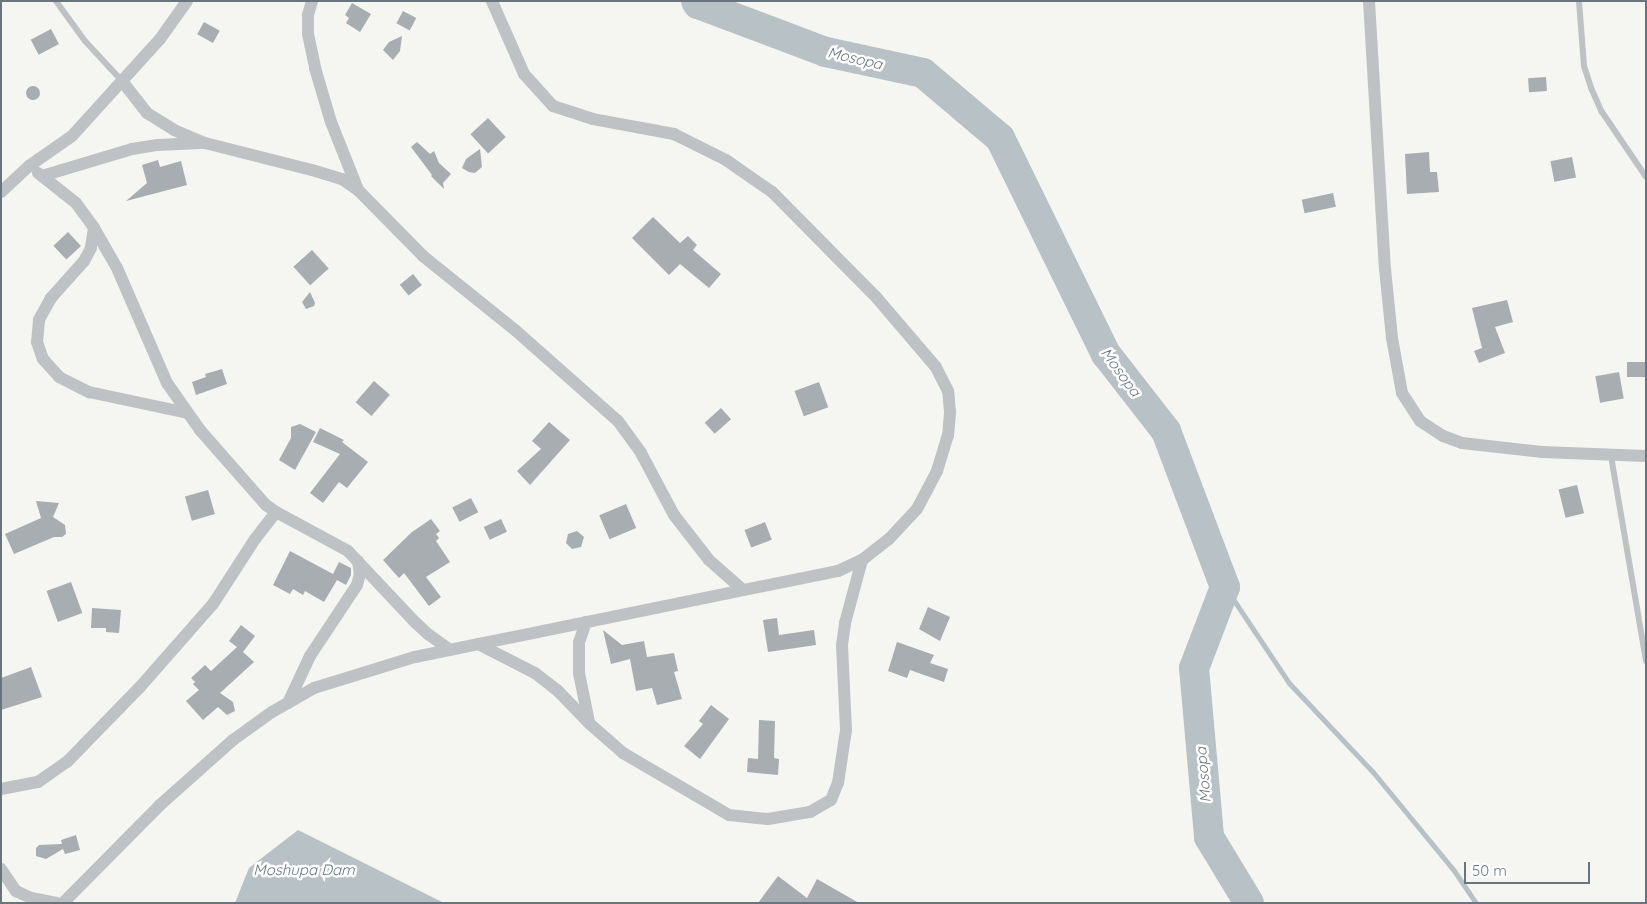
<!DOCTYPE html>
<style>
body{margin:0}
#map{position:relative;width:1647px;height:904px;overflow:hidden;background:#f5f5f2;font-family:Quicksand,sans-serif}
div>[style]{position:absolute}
.water>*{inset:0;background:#b8c1c5}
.stream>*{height:5px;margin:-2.5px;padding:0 2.5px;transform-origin:2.5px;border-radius:2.5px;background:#b8c1c5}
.river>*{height:30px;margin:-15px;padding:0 15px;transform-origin:15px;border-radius:15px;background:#b8c1c5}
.building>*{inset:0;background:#a7adb1;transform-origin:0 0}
.round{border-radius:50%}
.lane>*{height:6px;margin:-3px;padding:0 3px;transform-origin:3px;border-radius:3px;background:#bfc2c5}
.street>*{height:12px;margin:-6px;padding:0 6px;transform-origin:6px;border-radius:6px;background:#bfc2c5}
span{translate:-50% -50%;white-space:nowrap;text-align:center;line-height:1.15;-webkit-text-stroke:5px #fff;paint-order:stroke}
.water-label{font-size:15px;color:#63767c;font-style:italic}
.frame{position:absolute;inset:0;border:2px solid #68757f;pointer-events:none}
.scale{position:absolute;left:1464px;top:862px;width:126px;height:22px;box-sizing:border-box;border:2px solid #68757f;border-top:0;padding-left:6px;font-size:15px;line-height:18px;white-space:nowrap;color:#68757f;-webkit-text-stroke:4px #fff;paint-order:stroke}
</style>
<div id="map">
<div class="water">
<i style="clip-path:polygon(298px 830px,444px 903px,235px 903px,249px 868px)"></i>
</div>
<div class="stream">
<i style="left:1225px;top:587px;width:115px;rotate:56.3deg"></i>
<i style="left:1289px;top:683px;width:122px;rotate:46.7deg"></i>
<i style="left:1373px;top:772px;width:129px;rotate:50.6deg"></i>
<i style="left:1455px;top:872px;width:37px;rotate:56deg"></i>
</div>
<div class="river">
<i style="left:696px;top:1px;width:4px;rotate:56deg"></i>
<i style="left:698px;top:4px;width:137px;rotate:20.6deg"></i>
<i style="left:826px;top:52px;width:99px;rotate:12.2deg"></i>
<i style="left:923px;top:73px;width:101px;rotate:40.2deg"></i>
<i style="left:1000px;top:138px;width:241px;rotate:63.9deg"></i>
<i style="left:1106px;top:354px;width:98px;rotate:52.1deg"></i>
<i style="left:1166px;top:431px;width:167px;rotate:69.3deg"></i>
<i style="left:1225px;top:587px;width:87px;rotate:110.9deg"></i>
<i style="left:1194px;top:668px;width:170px;rotate:84.9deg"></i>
<i style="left:1209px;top:837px;width:77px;rotate:58.8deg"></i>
</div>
<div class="building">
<i style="clip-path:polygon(352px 3px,371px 14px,360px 32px,346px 23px,349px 18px,345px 15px)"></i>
<i style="left:403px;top:11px;width:15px;height:14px;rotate:28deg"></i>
<i style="left:204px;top:22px;width:18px;height:14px;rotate:29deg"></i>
<i style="left:51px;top:29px;width:17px;height:23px;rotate:62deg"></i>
<i style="clip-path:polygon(402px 36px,400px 51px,393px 60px,383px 50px,389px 42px)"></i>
<i style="left:1546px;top:77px;width:14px;height:18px;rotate:86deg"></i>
<i class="round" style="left:26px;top:86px;width:14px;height:14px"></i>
<i style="left:488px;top:118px;width:26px;height:24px;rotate:47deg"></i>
<i style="clip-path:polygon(417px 142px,430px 154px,434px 151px,439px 163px,451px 174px,443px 183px,444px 189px,431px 176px,432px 175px,411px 147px)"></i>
<i style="clip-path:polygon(480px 149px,482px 167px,475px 173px,469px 172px,462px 168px,466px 159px)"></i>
<i style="clip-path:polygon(1429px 152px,1430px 172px,1437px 172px,1439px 192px,1407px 194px,1405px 154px)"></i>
<i style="left:1572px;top:157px;width:21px;height:22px;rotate:79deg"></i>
<i style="clip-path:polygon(158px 160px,160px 167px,181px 161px,187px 185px,126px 201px,147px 183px,142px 165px)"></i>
<i style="left:1333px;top:193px;width:14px;height:32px;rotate:78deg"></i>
<i style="clip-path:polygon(653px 217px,680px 243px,688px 236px,697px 245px,693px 250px,721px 274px,709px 288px,680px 264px,669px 275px,632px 238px)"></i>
<i style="left:68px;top:232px;width:19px;height:20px;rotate:47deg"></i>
<i style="left:312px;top:250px;width:25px;height:25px;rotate:48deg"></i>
<i style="left:413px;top:274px;width:14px;height:17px;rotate:51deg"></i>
<i style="clip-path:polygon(310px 292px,315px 303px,314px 306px,306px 309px,302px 302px)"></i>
<i style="clip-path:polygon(1507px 300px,1513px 322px,1495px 327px,1505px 353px,1479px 363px,1474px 351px,1482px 348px,1472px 308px)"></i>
<i style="left:1646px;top:362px;width:15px;height:19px;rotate:90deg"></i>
<i style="clip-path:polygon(222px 369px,227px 384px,196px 395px,192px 382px,206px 377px,205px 374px)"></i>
<i style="left:1619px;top:372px;width:27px;height:24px;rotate:80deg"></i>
<i style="left:374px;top:381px;width:21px;height:28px;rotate:41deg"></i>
<i style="left:819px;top:382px;width:27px;height:26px;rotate:70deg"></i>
<i style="left:721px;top:408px;width:15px;height:22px;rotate:48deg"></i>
<i style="clip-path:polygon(549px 422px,570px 440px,530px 485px,517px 471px,541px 449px,532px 441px)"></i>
<i style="clip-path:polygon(300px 424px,316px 432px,295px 470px,279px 460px,291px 438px,291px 427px)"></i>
<i style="clip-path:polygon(320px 428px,344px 440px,342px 442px,368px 462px,347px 488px,339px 482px,323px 503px,310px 493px,340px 454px,313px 442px)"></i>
<i style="left:1577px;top:485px;width:29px;height:19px;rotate:76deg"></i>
<i style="left:208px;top:490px;width:25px;height:24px;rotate:74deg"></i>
<i style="left:471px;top:498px;width:16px;height:21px;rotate:63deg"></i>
<i style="clip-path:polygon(36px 501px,59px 503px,53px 517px,65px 525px,66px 534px,62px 537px,54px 537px,14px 554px,5px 534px,41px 518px)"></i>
<i style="left:626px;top:504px;width:26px;height:29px;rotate:67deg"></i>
<i style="clip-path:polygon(431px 519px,440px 531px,436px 534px,439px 538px,436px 541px,450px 562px,426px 577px,441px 597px,429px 606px,404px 573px,399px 578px,383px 560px,412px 532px)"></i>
<i style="left:501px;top:519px;width:14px;height:19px;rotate:65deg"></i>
<i style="left:765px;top:522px;width:19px;height:22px;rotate:69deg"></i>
<i style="clip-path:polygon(577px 531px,584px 537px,581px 547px,572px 549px,566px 543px,568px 534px)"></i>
<i style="clip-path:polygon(290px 551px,333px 574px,339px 562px,351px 568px,351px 575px,346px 585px,337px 580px,324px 602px,305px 591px,303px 595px,293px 589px,290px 594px,273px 585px)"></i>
<i style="left:71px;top:582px;width:33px;height:26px;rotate:70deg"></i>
<i style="clip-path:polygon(928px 607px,950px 617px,940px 641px,919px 629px)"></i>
<i style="clip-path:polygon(92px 608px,121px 610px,119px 633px,106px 632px,106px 628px,91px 628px)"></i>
<i style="clip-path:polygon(777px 618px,779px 635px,814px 630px,816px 645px,768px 652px,763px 620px)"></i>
<i style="clip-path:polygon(241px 625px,255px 636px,243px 652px,254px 662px,220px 693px,233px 702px,235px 711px,227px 715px,218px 707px,203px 720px,186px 701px,199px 690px,193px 684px,195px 682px,191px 678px,205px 665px,211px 671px,237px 647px,229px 641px)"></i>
<i style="clip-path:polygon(603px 630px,622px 645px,644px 641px,647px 657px,674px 653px,678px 671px,674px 672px,682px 699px,657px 705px,652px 688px,636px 691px,630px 659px,611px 664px)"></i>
<i style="clip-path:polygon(897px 642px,934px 655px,930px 663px,948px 669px,944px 682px,910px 670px,907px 678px,888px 671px)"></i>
<i style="clip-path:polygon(31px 667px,42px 697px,1px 710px,1px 678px)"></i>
<i style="clip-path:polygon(711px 705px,729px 719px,700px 759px,684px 746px,703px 724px,699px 721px)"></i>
<i style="clip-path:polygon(759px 720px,775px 721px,774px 758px,779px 759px,778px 775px,747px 772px,748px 758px,758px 759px)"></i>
<i style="clip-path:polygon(76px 835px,80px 850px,65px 854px,63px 849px,46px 859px,36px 856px,36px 848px,39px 845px,62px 844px,61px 840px)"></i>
<i style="clip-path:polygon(778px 876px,807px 898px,817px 879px,859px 903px,758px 903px)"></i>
</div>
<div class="lane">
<i style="left:56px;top:1px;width:49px;rotate:54.1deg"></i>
<i style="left:85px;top:41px;width:54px;rotate:47.2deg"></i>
<i style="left:1579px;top:1px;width:65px;rotate:85.6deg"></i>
<i style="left:1584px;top:66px;width:25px;rotate:72deg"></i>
<i style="left:1592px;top:90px;width:24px;rotate:66deg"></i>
<i style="left:1602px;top:112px;width:78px;rotate:55.9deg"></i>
<i style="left:1611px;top:456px;width:208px;rotate:80.3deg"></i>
</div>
<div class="street">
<i style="left:312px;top:1px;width:15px;rotate:106deg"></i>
<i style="left:308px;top:15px;width:19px;rotate:90deg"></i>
<i style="left:308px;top:34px;width:35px;rotate:78deg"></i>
<i style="left:315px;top:68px;width:56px;rotate:73.5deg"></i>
<i style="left:331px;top:122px;width:73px;rotate:68.3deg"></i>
<i style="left:1369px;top:1px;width:268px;rotate:86.6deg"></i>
<i style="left:1385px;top:269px;width:69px;rotate:84.2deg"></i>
<i style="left:1392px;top:338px;width:56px;rotate:79.7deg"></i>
<i style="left:1402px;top:393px;width:33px;rotate:57deg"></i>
<i style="left:1420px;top:421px;width:27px;rotate:33deg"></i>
<i style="left:1443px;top:436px;width:20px;rotate:20deg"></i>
<i style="left:1462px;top:443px;width:81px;rotate:6.4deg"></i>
<i style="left:1542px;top:452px;width:104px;rotate:2.2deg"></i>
<i style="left:122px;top:81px;width:41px;rotate:52deg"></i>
<i style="left:147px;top:113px;width:32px;rotate:32deg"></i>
<i style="left:174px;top:130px;width:34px;rotate:23deg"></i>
<i style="left:205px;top:143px;width:110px;rotate:14.2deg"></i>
<i style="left:312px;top:170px;width:31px;rotate:17deg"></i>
<i style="left:342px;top:179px;width:19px;rotate:35deg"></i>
<i style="left:358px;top:190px;width:93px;rotate:45.4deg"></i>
<i style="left:423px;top:256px;width:118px;rotate:38.8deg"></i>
<i style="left:515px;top:330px;width:137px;rotate:41.5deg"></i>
<i style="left:618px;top:421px;width:39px;rotate:54deg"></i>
<i style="left:641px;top:453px;width:70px;rotate:62deg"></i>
<i style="left:674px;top:515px;width:57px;rotate:52.1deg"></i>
<i style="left:709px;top:560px;width:45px;rotate:41.4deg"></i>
<i style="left:38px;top:173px;width:5px;rotate:37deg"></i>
<i style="left:42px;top:176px;width:94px;rotate:-16.7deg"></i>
<i style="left:132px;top:149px;width:26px;rotate:-9deg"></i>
<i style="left:158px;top:145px;width:42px;rotate:-2.7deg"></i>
<i style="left:42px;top:176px;width:43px;rotate:38.5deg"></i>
<i style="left:76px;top:203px;width:31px;rotate:54deg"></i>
<i style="left:94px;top:228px;width:46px;rotate:60.1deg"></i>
<i style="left:117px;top:268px;width:125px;rotate:66.5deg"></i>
<i style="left:167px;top:383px;width:57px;rotate:54.9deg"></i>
<i style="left:200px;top:430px;width:100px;rotate:48.7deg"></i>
<i style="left:266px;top:505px;width:12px;rotate:35deg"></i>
<i style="left:276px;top:512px;width:82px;rotate:28.4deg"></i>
<i style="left:348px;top:551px;width:98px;rotate:46.7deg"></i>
<i style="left:415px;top:622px;width:18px;rotate:43deg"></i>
<i style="left:428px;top:634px;width:27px;rotate:36deg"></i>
<i style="left:1px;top:192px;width:38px;rotate:-43deg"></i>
<i style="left:29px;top:166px;width:52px;rotate:-34.9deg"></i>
<i style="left:72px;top:136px;width:131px;rotate:-47.8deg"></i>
<i style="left:160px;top:39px;width:47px;rotate:-54.6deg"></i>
<i style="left:94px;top:228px;width:20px;rotate:99deg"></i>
<i style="left:91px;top:248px;width:15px;rotate:118deg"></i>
<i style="left:84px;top:261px;width:50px;rotate:131.7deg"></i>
<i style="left:51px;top:298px;width:25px;rotate:119deg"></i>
<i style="left:39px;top:320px;width:22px;rotate:95deg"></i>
<i style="left:37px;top:342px;width:18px;rotate:71deg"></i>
<i style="left:43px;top:359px;width:24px;rotate:48deg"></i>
<i style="left:59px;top:377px;width:34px;rotate:27deg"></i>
<i style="left:89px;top:392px;width:101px;rotate:12deg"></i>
<i style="left:586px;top:622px;width:21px;rotate:109deg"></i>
<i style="left:579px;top:642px;width:31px;rotate:90deg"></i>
<i style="left:579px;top:673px;width:50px;rotate:78.5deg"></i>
<i style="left:478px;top:644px;width:64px;rotate:27deg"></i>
<i style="left:535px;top:673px;width:28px;rotate:38deg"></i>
<i style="left:557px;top:690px;width:47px;rotate:45.9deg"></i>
<i style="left:590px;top:724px;width:44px;rotate:41.3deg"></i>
<i style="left:623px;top:753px;width:123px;rotate:30.3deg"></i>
<i style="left:729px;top:815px;width:39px;rotate:6deg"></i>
<i style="left:768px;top:819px;width:43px;rotate:-9.5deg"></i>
<i style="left:810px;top:812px;width:24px;rotate:-30deg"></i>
<i style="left:831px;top:800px;width:18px;rotate:-68deg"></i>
<i style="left:838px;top:783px;width:54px;rotate:-81.4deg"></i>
<i style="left:846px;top:730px;width:85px;rotate:-92.7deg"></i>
<i style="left:842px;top:645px;width:22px;rotate:-82deg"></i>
<i style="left:845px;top:623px;width:65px;rotate:-74.9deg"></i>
<i style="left:288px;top:703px;width:52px;rotate:-64.9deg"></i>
<i style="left:310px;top:656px;width:85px;rotate:-56.5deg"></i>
<i style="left:357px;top:585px;width:11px;rotate:-75deg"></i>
<i style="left:360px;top:574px;width:13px;rotate:-99deg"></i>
<i style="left:1px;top:789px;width:38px;rotate:-11deg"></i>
<i style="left:38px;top:782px;width:35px;rotate:-35deg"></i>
<i style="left:67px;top:762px;width:105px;rotate:-45.8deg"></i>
<i style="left:140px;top:687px;width:111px;rotate:-48.7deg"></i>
<i style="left:213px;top:604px;width:77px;rotate:-57.1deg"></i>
<i style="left:255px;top:539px;width:34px;rotate:-52deg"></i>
<i style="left:1px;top:869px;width:27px;rotate:56deg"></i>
<i style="left:16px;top:891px;width:17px;rotate:25deg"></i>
<i style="left:31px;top:898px;width:26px;rotate:11deg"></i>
<i style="left:63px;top:903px;width:138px;rotate:-45.3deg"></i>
<i style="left:160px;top:805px;width:98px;rotate:-41.7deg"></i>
<i style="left:233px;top:740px;width:48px;rotate:-35.7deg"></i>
<i style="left:272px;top:712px;width:48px;rotate:-29.7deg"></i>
<i style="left:314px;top:688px;width:106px;rotate:-17.1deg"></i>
<i style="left:415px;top:657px;width:432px;rotate:-11.5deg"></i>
<i style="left:838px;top:571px;width:26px;rotate:-25deg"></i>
<i style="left:862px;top:560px;width:34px;rotate:-38deg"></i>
<i style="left:889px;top:539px;width:41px;rotate:-47deg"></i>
<i style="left:917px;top:509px;width:43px;rotate:-62.2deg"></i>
<i style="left:937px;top:471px;width:37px;rotate:-73deg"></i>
<i style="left:948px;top:436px;width:24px;rotate:-85deg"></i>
<i style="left:950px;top:412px;width:21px;rotate:-95deg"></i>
<i style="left:948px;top:391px;width:28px;rotate:-117deg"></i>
<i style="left:935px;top:366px;width:89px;rotate:-130.5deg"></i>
<i style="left:877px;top:298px;width:149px;rotate:-134.7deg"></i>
<i style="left:772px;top:192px;width:56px;rotate:-145.2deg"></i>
<i style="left:726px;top:160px;width:58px;rotate:-153.4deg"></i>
<i style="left:674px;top:134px;width:82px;rotate:-169.5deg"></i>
<i style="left:593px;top:119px;width:42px;rotate:-162deg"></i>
<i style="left:553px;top:106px;width:43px;rotate:-132.2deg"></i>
<i style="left:524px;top:74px;width:80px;rotate:-113.7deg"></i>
</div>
<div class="water-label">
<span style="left:855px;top:58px;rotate:13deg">Mosopa</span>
<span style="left:1121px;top:372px;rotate:54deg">Mosopa</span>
<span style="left:1203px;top:775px;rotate:-95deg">Mosopa</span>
<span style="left:304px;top:870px">Moshupa Dam</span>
</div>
<div class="frame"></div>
<div class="scale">50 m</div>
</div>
